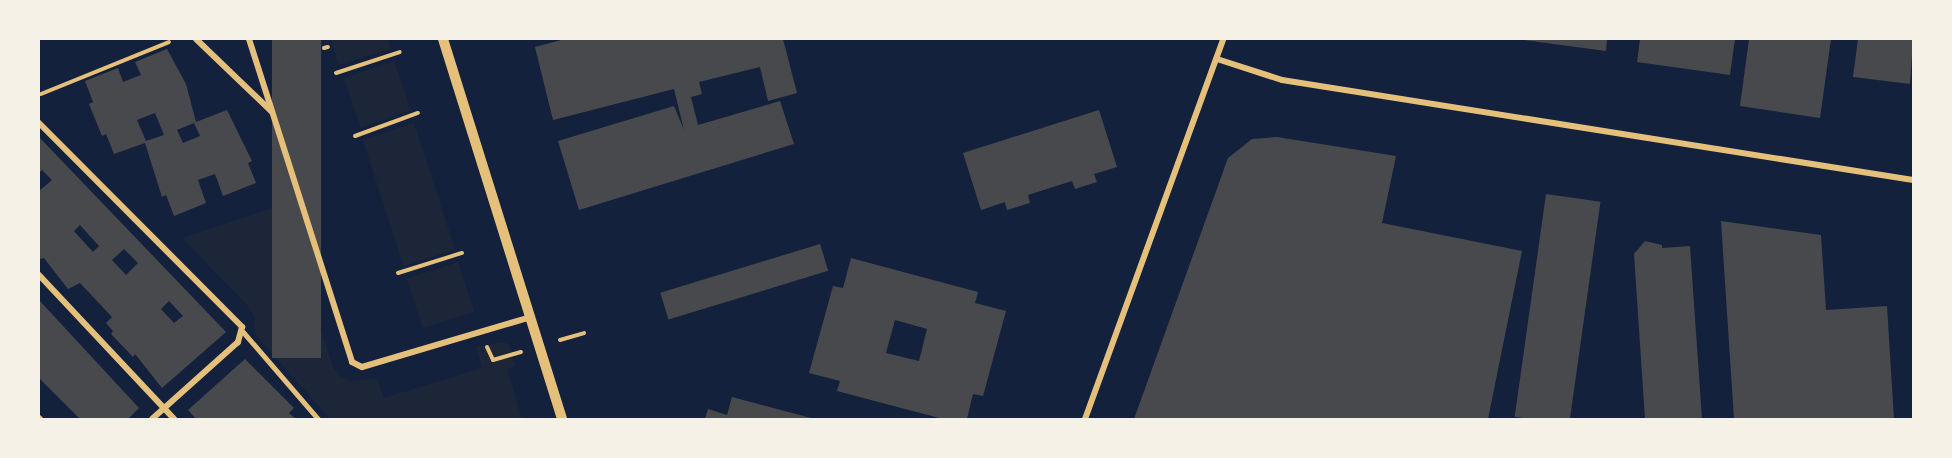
<!DOCTYPE html>
<style>
body{margin:0}
#map{position:relative;width:1952px;height:458px;overflow:hidden;background:#14213d;font-family:"Times New Roman",serif}
div>[style]{position:absolute}
.green>*{inset:0;background:#1d2539;transform-origin:0 0}
.building>*{inset:0;background:#48494c;transform-origin:0 0}
.path>*{height:4px;margin:-2px;padding:0 2px;transform-origin:2px;border-radius:2px;background:#e5c07b}
.pedestrian>*{height:5px;margin:-2.5px;padding:0 2.5px;transform-origin:2.5px;border-radius:2.5px;background:#e5c07b}
.minor>*{height:6px;margin:-3px;padding:0 3px;transform-origin:3px;border-radius:3px;background:#e5c07b}
.tertiary>*{height:10px;margin:-5px;padding:0 5px;transform-origin:5px;border-radius:5px;background:#e5c07b}
span{translate:-50% -50%;white-space:nowrap;text-align:center;line-height:1.15;-webkit-text-stroke:4.5px #f6f1e7;paint-order:stroke}
.frame{position:absolute;inset:0;border:40px solid #f6f1e7;pointer-events:none}
</style>
<div id="map">
<div class="green">
<i style="clip-path:polygon(331px 39px,388px 39px,391px 49px,339px 65px)"></i>
<i style="left:394px;top:61px;width:52px;height:53px;rotate:71deg"></i>
<i style="left:414px;top:123px;width:133px;height:54px;rotate:72deg"></i>
<i style="clip-path:polygon(273px 208px,310px 327px,319px 324px,334px 369px,340px 376px,351px 381px,377px 378px,384px 398px,482px 368px,476px 347px,504px 342px,509px 345px,515px 366px,507px 369px,522px 419px,330px 419px,255px 334px,255px 318px,249px 307px,182px 238px)"></i>
<i style="left:458px;top:262px;width:52px;height:54px;rotate:72deg"></i>
</div>
<div class="building">
<i style="left:272px;top:39px;width:49px;height:319px"></i>
<i style="clip-path:polygon(565px 39px,783px 39px,797px 93px,768px 101px,760px 67px,699px 82px,702px 94px,691px 97px,698px 125px,780px 101px,794px 144px,579px 210px,558px 141px,674px 106px,684px 130px,674px 89px,553px 120px,535px 47px)"></i>
<i style="clip-path:polygon(1517px 39px,1607px 39px,1606px 51px)"></i>
<i style="clip-path:polygon(1640px 39px,1735px 39px,1730px 75px,1637px 62px)"></i>
<i style="clip-path:polygon(1749px 39px,1831px 39px,1820px 118px,1740px 106px)"></i>
<i style="clip-path:polygon(1858px 39px,1913px 39px,1910px 84px,1853px 77px)"></i>
<i style="clip-path:polygon(evenodd,167px 49px,186px 84px,196px 122px,227px 110px,252px 161px,248px 163px,256px 183px,223px 196px,215px 174px,198px 180px,206px 203px,174px 216px,166px 195px,162px 197px,145px 143px,114px 154px,106px 134px,102px 136px,89px 104px,93px 102px,85px 81px,118px 68px,123px 82px,141px 75px,135px 62px,167px 49px,155px 113px,164px 135px,146px 141px,137px 120px,155px 113px,167px 49px,194px 123px,200px 136px,183px 143px,177px 130px,194px 123px)"></i>
<i style="clip-path:polygon(1099px 110px,1117px 167px,1094px 174px,1097px 182px,1075px 189px,1072px 181px,1028px 195px,1030px 203px,1007px 210px,1005px 202px,981px 210px,963px 153px)"></i>
<i style="clip-path:polygon(evenodd,39px 137px,226px 332px,162px 388px,135px 354px,133px 357px,111px 334px,113px 331px,106px 323px,112px 317px,80px 283px,68px 289px,44px 258px,39px 259px,39px 191px,52px 180px,42px 170px,39px 173px,39px 137px,80px 225px,99px 246px,93px 252px,74px 231px,80px 225px,39px 137px,124px 249px,138px 263px,126px 275px,112px 260px,124px 249px,39px 137px,169px 301px,183px 316px,174px 323px,161px 309px,169px 301px)"></i>
<i style="clip-path:polygon(1277px 137px,1396px 156px,1382px 223px,1522px 251px,1488px 419px,1134px 419px,1228px 158px,1252px 139px)"></i>
<i style="left:1546px;top:194px;width:55px;height:225px;rotate:8deg"></i>
<i style="clip-path:polygon(1721px 221px,1821px 235px,1826px 310px,1887px 306px,1894px 419px,1734px 419px)"></i>
<i style="clip-path:polygon(1645px 241px,1662px 245px,1662px 248px,1690px 246px,1702px 419px,1645px 419px,1634px 254px)"></i>
<i style="left:820px;top:244px;width:28px;height:167px;rotate:73deg"></i>
<i style="clip-path:polygon(evenodd,851px 258px,978px 292px,975px 303px,1006px 311px,983px 396px,973px 394px,967px 419px,943px 419px,837px 391px,840px 381px,809px 373px,833px 286px,843px 288px,851px 258px,895px 320px,927px 329px,919px 361px,886px 353px,895px 320px)"></i>
<i style="clip-path:polygon(39px 300px,139px 408px,128px 419px,80px 419px,39px 378px)"></i>
<i style="clip-path:polygon(245px 359px,294px 408px,289px 413px,296px 419px,196px 419px,188px 410px)"></i>
<i style="clip-path:polygon(732px 397px,811px 418px,811px 419px,705px 419px,708px 409px,727px 415px)"></i>
</div>
<div class="path">
<i style="left:324px;top:48px;width:4px;rotate:-14deg"></i>
<i style="left:336px;top:73px;width:67px;rotate:-18.2deg"></i>
<i style="left:41px;top:94px;width:138px;rotate:-22.1deg"></i>
<i style="left:355px;top:136px;width:67px;rotate:-20.1deg"></i>
<i style="left:398px;top:273px;width:67px;rotate:-17.4deg"></i>
<i style="left:560px;top:340px;width:25px;rotate:-16deg"></i>
<i style="left:487px;top:347px;width:14px;rotate:65deg"></i>
<i style="left:493px;top:360px;width:29px;rotate:-16deg"></i>
</div>
<div class="pedestrian">
<i style="left:243px;top:332px;width:115px;rotate:49.2deg"></i>
</div>
<div class="minor">
<i style="left:196px;top:39px;width:104px;rotate:43.8deg"></i>
<i style="left:249px;top:39px;width:339px;rotate:72.3deg"></i>
<i style="left:352px;top:362px;width:11px;rotate:27deg"></i>
<i style="left:362px;top:367px;width:176px;rotate:-16.5deg"></i>
<i style="left:1217px;top:59px;width:68px;rotate:17.9deg"></i>
<i style="left:1282px;top:80px;width:639px;rotate:9.01deg"></i>
<i style="left:39px;top:123px;width:288px;rotate:45.1deg"></i>
<i style="left:242px;top:327px;width:16px;rotate:105deg"></i>
<i style="left:238px;top:342px;width:115px;rotate:138.2deg"></i>
<i style="left:39px;top:275px;width:197px;rotate:46.8deg"></i>
<i style="left:39px;top:418px;width:1px;rotate:45deg"></i>
<i style="left:1085px;top:419px;width:404px;rotate:-70deg"></i>
</div>
<div class="tertiary">
<i style="left:443px;top:39px;width:398px;rotate:72.6deg"></i>
</div>
<div class="frame"></div>
</div>
